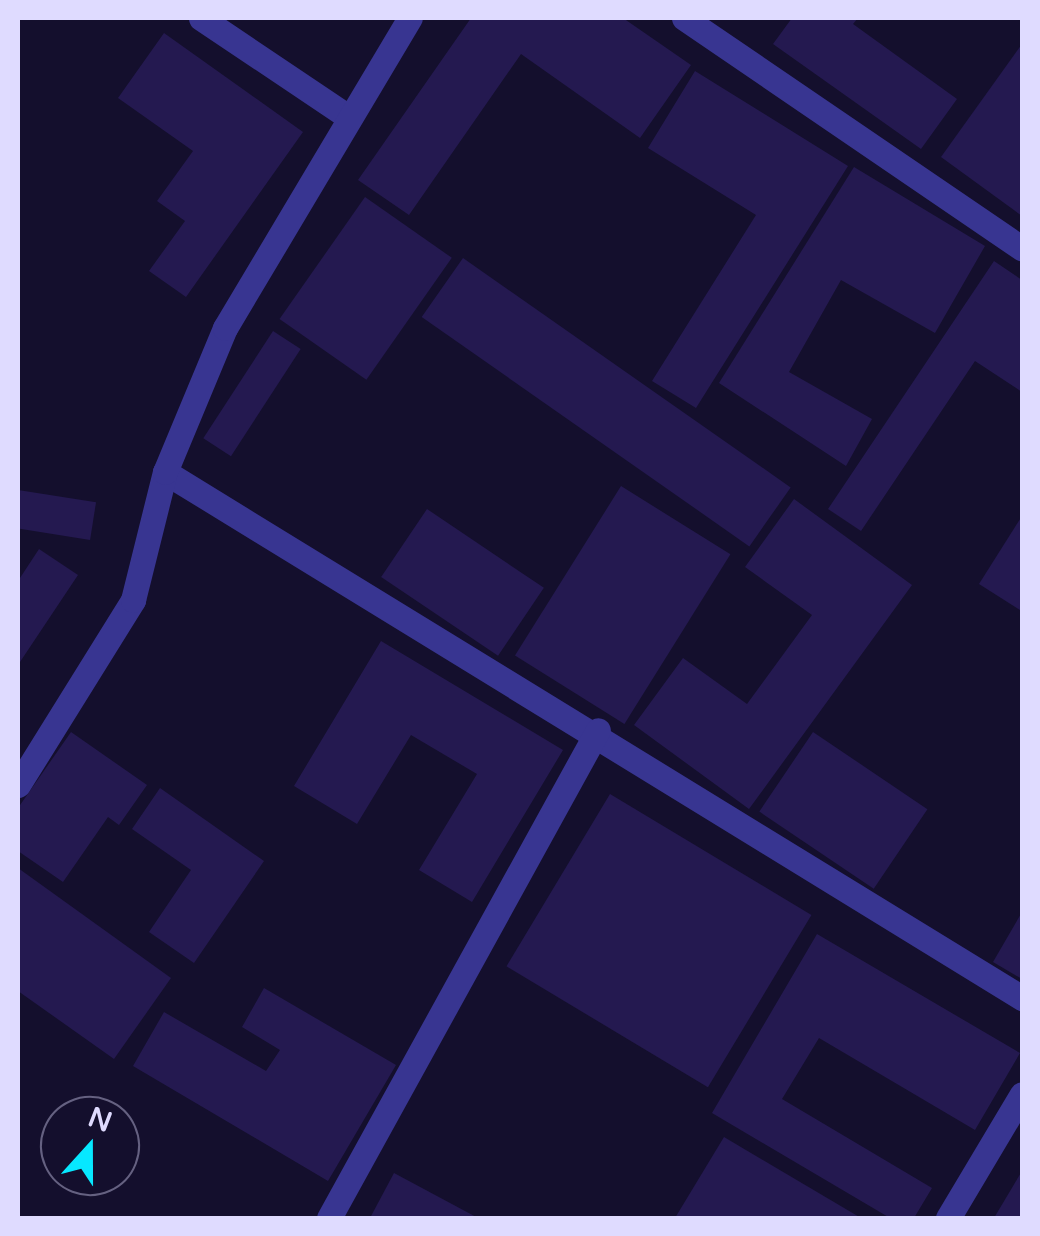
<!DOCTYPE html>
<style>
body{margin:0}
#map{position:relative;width:1040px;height:1236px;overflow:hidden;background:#140f2d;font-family:"Varela Round",sans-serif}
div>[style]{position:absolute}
.building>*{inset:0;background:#241950;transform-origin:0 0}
.street>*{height:25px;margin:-12.5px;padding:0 12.5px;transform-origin:12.5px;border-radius:12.5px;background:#383591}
span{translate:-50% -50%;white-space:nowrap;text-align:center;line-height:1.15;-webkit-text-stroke:8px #140f2d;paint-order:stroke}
.frame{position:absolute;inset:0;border:20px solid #dfdbff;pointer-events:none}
.north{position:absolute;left:40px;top:1096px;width:100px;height:100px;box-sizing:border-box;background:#140f2d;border:2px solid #656181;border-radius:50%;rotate:21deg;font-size:28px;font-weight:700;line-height:40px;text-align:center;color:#dfdbff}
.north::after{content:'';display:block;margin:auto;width:35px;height:45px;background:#07e8ff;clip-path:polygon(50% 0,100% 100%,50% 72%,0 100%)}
</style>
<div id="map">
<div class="building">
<i style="clip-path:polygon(471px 18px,623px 18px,691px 65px,640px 138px,521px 54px,409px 215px,358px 180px)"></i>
<i style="clip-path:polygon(792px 18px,858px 18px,853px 24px,957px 99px,921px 149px,773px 44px)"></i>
<i style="clip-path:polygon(164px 33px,303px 132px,186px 297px,149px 271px,185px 221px,157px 201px,193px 151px,118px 98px)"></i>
<i style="clip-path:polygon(1022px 44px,1022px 216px,941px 157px)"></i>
<i style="clip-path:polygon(695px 71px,848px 166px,696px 408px,652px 381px,756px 215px,648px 148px)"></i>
<i style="clip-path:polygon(854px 167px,985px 246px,935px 333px,841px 280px,789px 372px,872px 419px,846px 466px,719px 383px)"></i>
<i style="left:365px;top:197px;width:106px;height:149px;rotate:35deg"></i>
<i style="left:463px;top:258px;width:400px;height:72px;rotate:35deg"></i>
<i style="clip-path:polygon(994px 261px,1022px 280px,1022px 392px,975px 361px,861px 531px,828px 509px)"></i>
<i style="left:273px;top:331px;width:33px;height:128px;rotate:33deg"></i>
<i style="left:621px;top:486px;width:129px;height:200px;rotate:32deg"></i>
<i style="left:18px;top:490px;width:79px;height:38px;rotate:9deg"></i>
<i style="clip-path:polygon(794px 499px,912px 585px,749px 809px,634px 725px,683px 658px,747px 704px,812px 615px,745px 567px)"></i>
<i style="left:427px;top:509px;width:141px;height:82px;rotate:34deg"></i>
<i style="clip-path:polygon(1022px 516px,1022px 606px,1020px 610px,979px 584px)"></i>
<i style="clip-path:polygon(39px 549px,78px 575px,18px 665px,18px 581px)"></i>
<i style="clip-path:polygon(381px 641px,563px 750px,472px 902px,419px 870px,477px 774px,411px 735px,357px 824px,294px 786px)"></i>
<i style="clip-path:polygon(71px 732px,147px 785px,119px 825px,108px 817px,63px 882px,18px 851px,18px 808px)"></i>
<i style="left:813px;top:732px;width:138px;height:96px;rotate:34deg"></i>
<i style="clip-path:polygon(160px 788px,264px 861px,194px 963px,149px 932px,191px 870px,132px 829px)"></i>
<i style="left:610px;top:794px;width:235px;height:201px;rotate:31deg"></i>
<i style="clip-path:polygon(18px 868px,171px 978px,114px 1059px,18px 991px)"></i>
<i style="clip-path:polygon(1022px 912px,1022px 979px,993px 962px)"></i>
<i style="clip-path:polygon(817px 934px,1020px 1053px,975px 1130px,819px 1038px,782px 1099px,932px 1188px,914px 1218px,890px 1218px,712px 1113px)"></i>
<i style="clip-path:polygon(264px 988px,396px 1065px,328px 1181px,133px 1066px,164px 1012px,266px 1071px,280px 1050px,242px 1027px)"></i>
<i style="clip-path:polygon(724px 1137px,861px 1218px,675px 1218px)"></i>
<i style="clip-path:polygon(1022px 1171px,1022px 1218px,994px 1218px)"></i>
<i style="clip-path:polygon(394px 1173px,478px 1218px,370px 1218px)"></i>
</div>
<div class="street">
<i style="left:201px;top:18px;width:172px;rotate:33.9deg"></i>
<i style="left:684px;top:18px;width:409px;rotate:34.3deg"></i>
<i style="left:165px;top:472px;width:1006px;rotate:31.54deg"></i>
<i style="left:18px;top:785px;width:218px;rotate:-58.1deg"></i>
<i style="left:133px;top:600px;width:132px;rotate:-76deg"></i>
<i style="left:165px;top:472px;width:156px;rotate:-67.4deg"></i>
<i style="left:225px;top:328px;width:361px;rotate:-59.2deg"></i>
<i style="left:329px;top:1218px;width:557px;rotate:-61.14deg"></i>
<i style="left:948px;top:1218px;width:144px;rotate:-59.2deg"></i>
</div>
<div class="frame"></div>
<div class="north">N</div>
</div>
